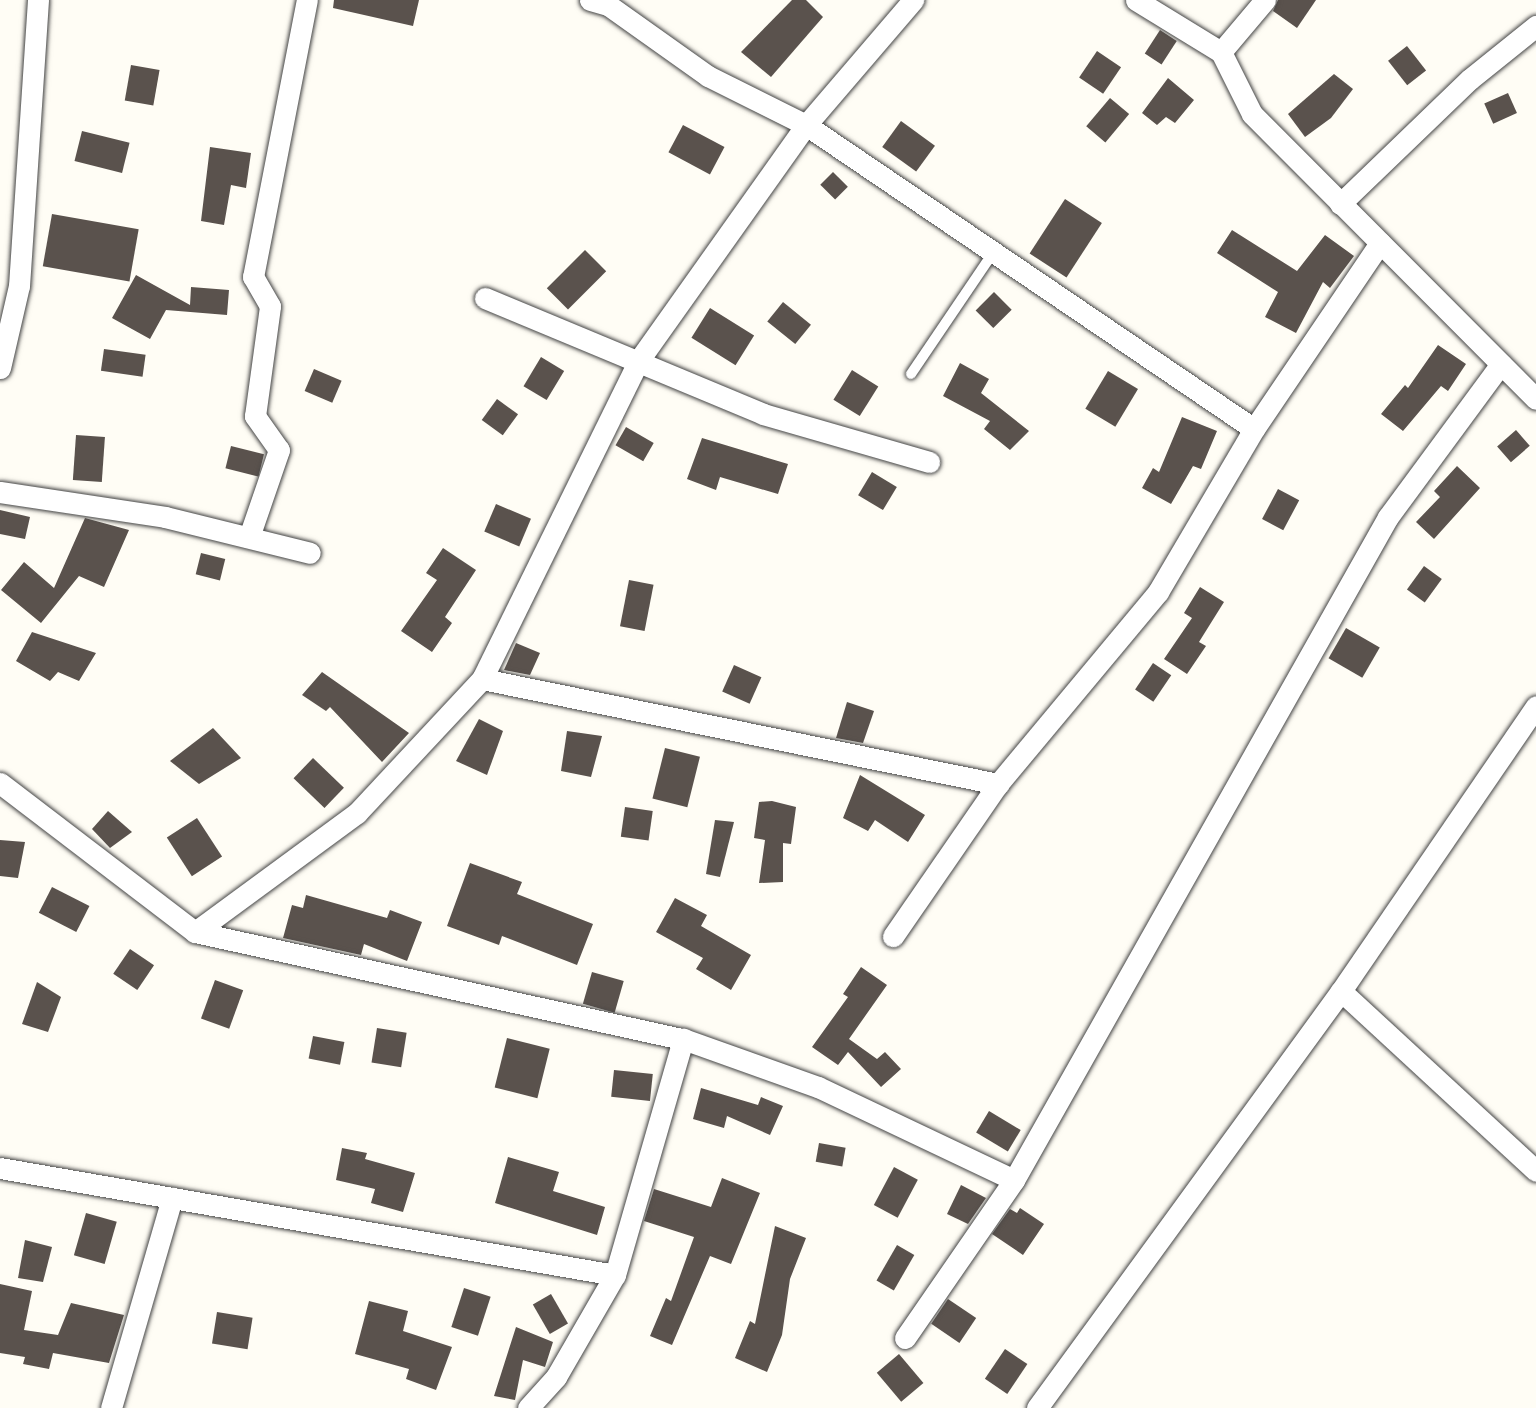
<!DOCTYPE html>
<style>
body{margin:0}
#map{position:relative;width:1536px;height:1408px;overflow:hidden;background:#fffdf5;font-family:"Noto Serif",serif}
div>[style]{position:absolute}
.building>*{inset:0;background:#5a524d;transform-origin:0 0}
.roads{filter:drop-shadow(0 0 2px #444) drop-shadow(0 0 2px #444)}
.lane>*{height:10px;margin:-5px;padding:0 5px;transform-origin:5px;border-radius:5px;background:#fff}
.street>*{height:21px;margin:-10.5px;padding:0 10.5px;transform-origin:10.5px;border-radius:10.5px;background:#fff}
span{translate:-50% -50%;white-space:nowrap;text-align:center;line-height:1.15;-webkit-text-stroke:7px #fff;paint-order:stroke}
</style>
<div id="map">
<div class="building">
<i style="clip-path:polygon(334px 0,419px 0,413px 26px,333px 8px)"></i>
<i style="clip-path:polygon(792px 0,806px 0,823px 17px,771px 77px,741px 52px)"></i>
<i style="clip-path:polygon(1278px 0,1316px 0,1297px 28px,1273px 11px)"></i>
<i style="left:1160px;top:30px;width:20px;height:28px;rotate:33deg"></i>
<i style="left:1407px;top:46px;width:31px;height:24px;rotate:52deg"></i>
<i style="left:1097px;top:51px;width:29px;height:32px;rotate:34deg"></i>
<i style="left:131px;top:65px;width:29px;height:36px;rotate:10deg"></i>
<i style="clip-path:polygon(1334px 74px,1353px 89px,1331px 118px,1305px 137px,1288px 114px)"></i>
<i style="clip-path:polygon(1168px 78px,1194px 100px,1175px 123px,1166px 117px,1157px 125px,1142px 113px)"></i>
<i style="left:1508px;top:93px;width:22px;height:26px;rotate:66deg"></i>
<i style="left:1110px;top:98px;width:25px;height:37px;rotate:40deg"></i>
<i style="left:901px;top:121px;width:42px;height:32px;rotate:36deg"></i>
<i style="left:683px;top:125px;width:47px;height:31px;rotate:28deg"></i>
<i style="left:82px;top:131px;width:49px;height:31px;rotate:14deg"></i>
<i style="clip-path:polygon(210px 147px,251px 153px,246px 188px,231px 185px,224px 225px,201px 221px)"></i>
<i style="left:833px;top:172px;width:21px;height:18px;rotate:45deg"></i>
<i style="left:1065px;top:199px;width:44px;height:65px;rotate:33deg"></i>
<i style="left:52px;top:214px;width:88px;height:53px;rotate:10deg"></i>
<i style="clip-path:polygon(1232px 230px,1297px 271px,1325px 235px,1354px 256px,1330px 288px,1323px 282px,1296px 333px,1265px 317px,1278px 292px,1217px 253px)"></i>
<i style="left:585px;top:250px;width:30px;height:54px;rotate:45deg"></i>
<i style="clip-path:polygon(136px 275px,190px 305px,191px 287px,229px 290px,227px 315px,166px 310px,150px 339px,112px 318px)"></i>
<i style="left:994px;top:292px;width:25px;height:26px;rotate:45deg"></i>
<i style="left:783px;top:302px;width:36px;height:25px;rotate:39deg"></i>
<i style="left:710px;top:308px;width:52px;height:35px;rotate:32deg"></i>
<i style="clip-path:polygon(1438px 345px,1466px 364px,1448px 391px,1441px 386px,1403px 431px,1381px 414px,1405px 385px,1408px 388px)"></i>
<i style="left:104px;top:349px;width:42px;height:22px;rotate:8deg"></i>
<i style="left:541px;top:357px;width:27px;height:34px;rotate:31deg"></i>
<i style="clip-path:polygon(960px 363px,989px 379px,981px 393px,1029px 431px,1010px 450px,984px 429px,990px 421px,943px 396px)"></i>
<i style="left:314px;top:369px;width:30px;height:24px;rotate:23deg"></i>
<i style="left:852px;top:370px;width:31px;height:35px;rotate:32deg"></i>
<i style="left:1108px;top:371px;width:35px;height:44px;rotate:31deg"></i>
<i style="left:497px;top:399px;width:26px;height:26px;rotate:36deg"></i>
<i style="clip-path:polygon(1182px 417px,1217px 431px,1201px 469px,1193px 466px,1171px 504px,1142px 488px,1153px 468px,1159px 472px)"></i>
<i style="left:626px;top:427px;width:32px;height:21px;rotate:30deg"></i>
<i style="left:1516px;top:430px;width:21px;height:25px;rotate:49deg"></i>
<i style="left:76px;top:435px;width:29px;height:45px;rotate:4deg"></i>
<i style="clip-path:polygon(702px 438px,788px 464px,778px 494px,720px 477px,716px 490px,687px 479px)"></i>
<i style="left:231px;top:446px;width:34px;height:23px;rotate:14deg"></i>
<i style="clip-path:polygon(1457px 466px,1480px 488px,1434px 539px,1416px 522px,1440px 497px,1434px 491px)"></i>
<i style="left:872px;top:472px;width:29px;height:27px;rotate:31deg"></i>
<i style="left:1278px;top:489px;width:24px;height:34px;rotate:28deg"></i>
<i style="left:496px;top:504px;width:38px;height:30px;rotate:23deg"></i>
<i style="clip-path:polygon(0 510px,30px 517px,25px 539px,0 534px)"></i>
<i style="clip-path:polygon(85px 518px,129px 530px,104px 587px,79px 576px,41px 623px,1px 590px,24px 562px,54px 588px)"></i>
<i style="clip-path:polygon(443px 548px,476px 570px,445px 617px,452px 623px,432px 652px,401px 631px,437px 580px,426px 573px)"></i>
<i style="left:201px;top:553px;width:25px;height:22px;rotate:14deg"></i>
<i style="left:1424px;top:566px;width:22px;height:29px;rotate:36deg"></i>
<i style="left:629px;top:580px;width:25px;height:47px;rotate:11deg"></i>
<i style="clip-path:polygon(1200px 587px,1224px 602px,1199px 642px,1206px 646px,1187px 674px,1164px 659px,1192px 618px,1184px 613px)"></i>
<i style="left:1346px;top:628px;width:39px;height:35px;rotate:30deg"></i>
<i style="clip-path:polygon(32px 632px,96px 653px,79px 681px,58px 672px,50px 681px,16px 661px)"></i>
<i style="clip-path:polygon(516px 643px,540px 653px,530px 675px,504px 670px)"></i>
<i style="left:1153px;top:663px;width:22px;height:32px;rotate:34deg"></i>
<i style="left:734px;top:665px;width:30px;height:29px;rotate:24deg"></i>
<i style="clip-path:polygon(322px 672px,409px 733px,382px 762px,330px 707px,326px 711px,302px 695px)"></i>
<i style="clip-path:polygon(847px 702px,874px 711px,863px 743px,836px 738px)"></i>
<i style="clip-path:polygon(479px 719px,503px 731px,487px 775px,456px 761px)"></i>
<i style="clip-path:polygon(213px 728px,241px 758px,199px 784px,170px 761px)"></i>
<i style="clip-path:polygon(567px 731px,602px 736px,591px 777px,561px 771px)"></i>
<i style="left:665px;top:748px;width:36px;height:52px;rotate:14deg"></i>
<i style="left:313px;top:758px;width:43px;height:28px;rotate:44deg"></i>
<i style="clip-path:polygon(860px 775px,925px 815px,908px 842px,875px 820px,868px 831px,843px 818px)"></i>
<i style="clip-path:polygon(772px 801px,796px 807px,791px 844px,783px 843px,783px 882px,759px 883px,765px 840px,754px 838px,759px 802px)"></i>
<i style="left:625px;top:807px;width:28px;height:30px;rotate:8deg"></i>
<i style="clip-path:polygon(108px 811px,132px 832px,110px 848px,92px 829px)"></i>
<i style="left:197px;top:818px;width:46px;height:36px;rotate:57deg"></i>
<i style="clip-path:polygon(715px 820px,734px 822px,720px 877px,706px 874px)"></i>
<i style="clip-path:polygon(0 840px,25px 842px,18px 878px,0 876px)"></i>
<i style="clip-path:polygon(470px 863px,522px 882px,517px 894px,593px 924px,577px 965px,502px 936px,499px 945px,447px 926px)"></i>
<i style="left:52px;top:887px;width:42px;height:29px;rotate:27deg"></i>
<i style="clip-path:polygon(306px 895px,387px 918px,390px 910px,422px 922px,407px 961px,364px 944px,361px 955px,283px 938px,292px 905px,303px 908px)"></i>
<i style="clip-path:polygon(675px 898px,707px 915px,701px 926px,751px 955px,731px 990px,696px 969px,703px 958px,656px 932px)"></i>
<i style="left:130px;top:949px;width:29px;height:30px;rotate:34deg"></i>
<i style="clip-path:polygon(861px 967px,887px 985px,849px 1039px,877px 1059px,885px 1052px,901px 1069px,881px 1087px,848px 1052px,838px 1065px,812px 1047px,848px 997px,843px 994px)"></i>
<i style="left:592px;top:972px;width:33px;height:33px;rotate:16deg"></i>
<i style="left:215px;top:980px;width:30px;height:41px;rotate:20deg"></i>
<i style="clip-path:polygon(37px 982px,61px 997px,48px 1032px,22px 1024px)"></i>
<i style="left:377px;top:1028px;width:30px;height:35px;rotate:9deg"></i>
<i style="left:313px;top:1036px;width:32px;height:23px;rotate:11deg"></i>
<i style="left:507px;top:1038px;width:44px;height:51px;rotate:14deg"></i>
<i style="left:614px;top:1070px;width:39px;height:27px;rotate:6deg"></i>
<i style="clip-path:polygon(701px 1088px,758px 1105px,761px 1097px,783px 1106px,770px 1135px,727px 1116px,724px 1128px,693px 1119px)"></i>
<i style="left:989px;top:1111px;width:37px;height:25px;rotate:31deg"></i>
<i style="left:819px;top:1143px;width:27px;height:19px;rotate:10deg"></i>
<i style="clip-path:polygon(342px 1148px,367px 1153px,365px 1159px,415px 1173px,403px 1212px,371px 1203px,375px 1189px,336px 1180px)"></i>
<i style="clip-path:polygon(508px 1157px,559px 1172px,553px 1191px,605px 1207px,597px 1235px,495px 1203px)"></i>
<i style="left:894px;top:1167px;width:27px;height:43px;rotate:28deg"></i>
<i style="clip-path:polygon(722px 1178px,760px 1193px,731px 1264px,710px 1256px,672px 1345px,650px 1336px,666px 1298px,671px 1301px,694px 1237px,644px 1221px,654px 1189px,711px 1207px)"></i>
<i style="clip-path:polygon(961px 1185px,986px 1198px,968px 1224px,947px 1214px)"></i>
<i style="clip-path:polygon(1020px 1208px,1044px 1224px,1023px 1255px,992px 1234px,1010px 1209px,1017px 1213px)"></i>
<i style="left:86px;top:1213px;width:32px;height:44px;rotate:16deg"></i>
<i style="clip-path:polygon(775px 1226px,806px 1238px,790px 1279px,782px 1335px,767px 1372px,735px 1358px,750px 1321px,755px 1324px)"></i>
<i style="clip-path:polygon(25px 1240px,52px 1247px,43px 1282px,18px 1278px)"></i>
<i style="left:897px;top:1245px;width:20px;height:41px;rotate:30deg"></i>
<i style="clip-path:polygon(0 1284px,32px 1291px,24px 1330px,58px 1335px,71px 1303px,124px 1315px,109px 1363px,53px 1353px,49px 1369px,23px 1364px,25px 1357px,0 1353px)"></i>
<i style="left:464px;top:1288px;width:28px;height:41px;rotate:18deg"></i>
<i style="left:551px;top:1294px;width:34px;height:21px;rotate:60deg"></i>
<i style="left:948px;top:1299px;width:34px;height:30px;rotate:34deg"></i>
<i style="clip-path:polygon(369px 1301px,408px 1311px,403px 1331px,452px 1347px,436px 1390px,406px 1379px,409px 1369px,355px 1354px)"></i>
<i style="left:217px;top:1312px;width:36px;height:32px;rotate:9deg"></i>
<i style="clip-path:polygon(516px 1327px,553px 1342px,545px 1367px,523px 1360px,515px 1400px,494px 1396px)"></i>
<i style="left:1005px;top:1349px;width:27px;height:36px;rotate:34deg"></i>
<i style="left:899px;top:1354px;width:38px;height:29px;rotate:50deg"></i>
</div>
<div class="roads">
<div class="lane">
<i style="left:911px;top:374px;width:150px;rotate:-55.9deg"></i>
</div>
<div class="street">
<i style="left:590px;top:0;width:19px;rotate:16deg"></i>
<i style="left:608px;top:5px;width:123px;rotate:35.4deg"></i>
<i style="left:708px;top:76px;width:110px;rotate:26.6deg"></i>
<i style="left:806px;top:125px;width:541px;rotate:34.16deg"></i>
<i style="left:1254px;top:429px;width:189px;rotate:120.5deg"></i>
<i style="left:1158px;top:592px;width:250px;rotate:129.8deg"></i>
<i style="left:998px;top:784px;width:185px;rotate:124.6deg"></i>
<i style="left:1136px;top:0;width:100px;rotate:31.5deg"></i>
<i style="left:1221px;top:52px;width:69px;rotate:63.4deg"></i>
<i style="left:1252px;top:114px;width:402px;rotate:45.1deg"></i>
<i style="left:1221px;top:52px;width:68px;rotate:-49.8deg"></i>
<i style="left:1340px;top:204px;width:180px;rotate:-43.9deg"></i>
<i style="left:1470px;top:79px;width:85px;rotate:-38.8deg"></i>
<i style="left:485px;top:298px;width:301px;rotate:22.6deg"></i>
<i style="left:763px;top:414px;width:173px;rotate:16.1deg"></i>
<i style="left:0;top:368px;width:84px;rotate:-77deg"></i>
<i style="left:19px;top:286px;width:287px;rotate:-86.2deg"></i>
<i style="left:1254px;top:429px;width:225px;rotate:-55.9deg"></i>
<i style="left:0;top:492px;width:167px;rotate:8.6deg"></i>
<i style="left:165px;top:517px;width:149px;rotate:13.9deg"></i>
<i style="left:249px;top:537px;width:92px;rotate:-71deg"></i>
<i style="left:279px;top:450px;width:42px;rotate:-125.2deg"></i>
<i style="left:255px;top:416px;width:111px;rotate:-82.2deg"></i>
<i style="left:270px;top:306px;width:34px;rotate:-120deg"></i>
<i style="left:253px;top:277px;width:282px;rotate:-79deg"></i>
<i style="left:482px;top:679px;width:527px;rotate:11.5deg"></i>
<i style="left:0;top:783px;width:245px;rotate:37.4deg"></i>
<i style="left:195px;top:932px;width:500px;rotate:12.4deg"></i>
<i style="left:683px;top:1039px;width:143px;rotate:19.6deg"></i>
<i style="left:818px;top:1087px;width:217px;rotate:25.4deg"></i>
<i style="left:195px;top:932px;width:201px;rotate:-36.3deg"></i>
<i style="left:357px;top:813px;width:183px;rotate:-47deg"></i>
<i style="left:482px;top:679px;width:356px;rotate:-63.8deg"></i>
<i style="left:639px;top:360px;width:288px;rotate:-54.6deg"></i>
<i style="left:806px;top:125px;width:165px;rotate:-49.4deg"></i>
<i style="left:1341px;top:991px;width:265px;rotate:42.7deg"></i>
<i style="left:0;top:1168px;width:624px;rotate:9.87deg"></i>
<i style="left:905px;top:1338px;width:192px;rotate:-55.4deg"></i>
<i style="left:1014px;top:1180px;width:761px;rotate:-60.57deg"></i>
<i style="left:1388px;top:517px;width:190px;rotate:-53.6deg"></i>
<i style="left:111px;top:1408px;width:219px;rotate:-73.8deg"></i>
<i style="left:528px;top:1408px;width:42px;rotate:-47.9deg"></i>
<i style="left:556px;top:1377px;width:118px;rotate:-60deg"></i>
<i style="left:615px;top:1275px;width:246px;rotate:-73.9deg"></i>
<i style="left:1037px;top:1408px;width:516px;rotate:-53.91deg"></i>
<i style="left:1341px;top:991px;width:345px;rotate:-55.6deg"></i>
</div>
</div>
</div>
